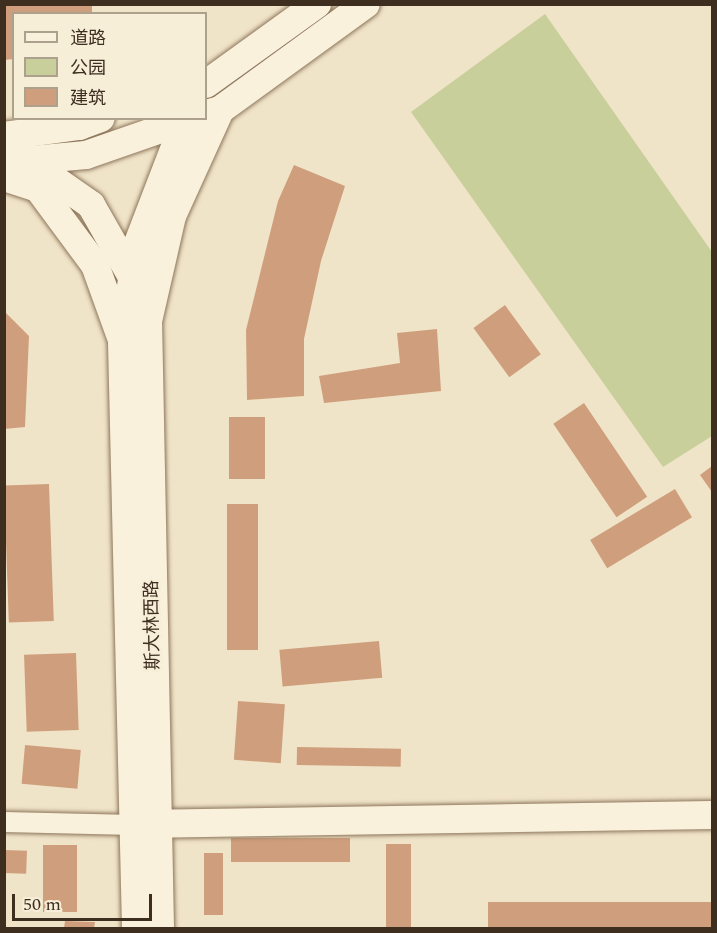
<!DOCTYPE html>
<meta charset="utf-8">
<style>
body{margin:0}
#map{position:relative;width:717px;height:933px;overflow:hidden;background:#f0e4c8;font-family:Spectral,"Noto Sans SC",serif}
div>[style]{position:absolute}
.green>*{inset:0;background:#c9cf9b}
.building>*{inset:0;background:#cf9f7d;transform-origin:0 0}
.roads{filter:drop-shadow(0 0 2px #8d765c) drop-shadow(0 0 2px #8d765c)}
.street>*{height:20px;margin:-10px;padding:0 10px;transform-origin:10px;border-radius:10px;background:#faf1dc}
.secondary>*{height:28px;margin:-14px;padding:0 14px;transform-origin:14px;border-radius:14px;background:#faf1dc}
span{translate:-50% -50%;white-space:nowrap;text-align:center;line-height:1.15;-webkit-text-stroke:5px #f7eed8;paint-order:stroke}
.street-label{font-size:18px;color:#3d2e20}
.frame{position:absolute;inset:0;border:6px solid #3d2e20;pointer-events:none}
.legend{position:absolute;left:12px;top:12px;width:195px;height:108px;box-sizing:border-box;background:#f7eed8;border:2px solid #ada18e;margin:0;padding:8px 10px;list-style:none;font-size:18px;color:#3d2e20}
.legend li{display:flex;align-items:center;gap:12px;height:30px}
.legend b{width:30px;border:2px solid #ada18e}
.scale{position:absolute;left:12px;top:894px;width:140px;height:27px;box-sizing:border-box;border:3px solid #3d2e20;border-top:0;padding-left:8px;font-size:18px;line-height:21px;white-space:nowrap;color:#3d2e20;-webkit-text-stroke:4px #f7eed8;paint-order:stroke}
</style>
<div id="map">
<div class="green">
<i style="clip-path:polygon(545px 14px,712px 252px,712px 436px,663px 467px,411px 112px)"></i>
</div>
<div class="building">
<i style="clip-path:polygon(4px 4px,92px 4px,92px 14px,14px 14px,14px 59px,4px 60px)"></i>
<i style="clip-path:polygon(294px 165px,345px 186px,321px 261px,304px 339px,304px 396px,247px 400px,246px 330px,278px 201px)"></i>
<i style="left:505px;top:305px;width:61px;height:39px;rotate:54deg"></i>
<i style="clip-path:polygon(4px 311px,29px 336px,25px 427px,4px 429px)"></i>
<i style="clip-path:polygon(437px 329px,441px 391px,324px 403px,319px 376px,400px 363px,397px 333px)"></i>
<i style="left:584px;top:403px;width:113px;height:37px;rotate:56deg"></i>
<i style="left:229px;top:417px;width:36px;height:62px"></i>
<i style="clip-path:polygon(712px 466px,712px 492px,700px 475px)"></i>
<i style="left:49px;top:484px;width:137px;height:45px;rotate:88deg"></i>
<i style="left:675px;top:489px;width:33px;height:99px;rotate:59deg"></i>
<i style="left:227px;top:504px;width:31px;height:146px"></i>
<i style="left:379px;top:641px;width:37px;height:100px;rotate:85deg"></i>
<i style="left:76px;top:653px;width:77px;height:52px;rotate:88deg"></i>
<i style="left:238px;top:701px;width:47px;height:59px;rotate:4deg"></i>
<i style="left:25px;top:745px;width:56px;height:39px;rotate:5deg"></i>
<i style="left:297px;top:747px;width:104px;height:18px;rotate:1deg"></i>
<i style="left:350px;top:838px;width:24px;height:119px;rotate:90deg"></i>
<i style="left:386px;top:844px;width:25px;height:84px"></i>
<i style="left:43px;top:845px;width:34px;height:67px"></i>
<i style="left:4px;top:850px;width:23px;height:23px;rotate:2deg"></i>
<i style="left:204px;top:853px;width:19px;height:62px"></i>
<i style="left:712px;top:902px;width:26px;height:224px;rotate:90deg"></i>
<i style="clip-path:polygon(65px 921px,95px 922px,94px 928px,64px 928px)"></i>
</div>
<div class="roads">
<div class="street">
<i style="left:4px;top:822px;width:131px;rotate:1.3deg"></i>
</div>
<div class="secondary">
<i style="left:206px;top:84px;width:137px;rotate:-35.8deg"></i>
<i style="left:206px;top:114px;width:15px;rotate:-16deg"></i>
<i style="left:220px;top:110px;width:180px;rotate:-36deg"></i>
<i style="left:4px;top:136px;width:76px;rotate:-7.6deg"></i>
<i style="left:79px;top:126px;width:23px;rotate:-20deg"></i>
<i style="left:4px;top:149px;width:27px;rotate:27deg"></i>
<i style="left:28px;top:161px;width:77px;rotate:34.9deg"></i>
<i style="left:91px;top:205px;width:89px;rotate:60.3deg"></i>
<i style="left:21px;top:161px;width:65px;rotate:-5.3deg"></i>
<i style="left:86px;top:155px;width:112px;rotate:-19.2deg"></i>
<i style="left:4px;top:177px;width:36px;rotate:18deg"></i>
<i style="left:38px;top:188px;width:96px;rotate:53.5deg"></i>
<i style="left:95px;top:265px;width:80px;rotate:70.2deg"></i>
<i style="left:140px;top:824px;width:572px;rotate:-0.9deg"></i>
<i style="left:136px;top:928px;width:586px;rotate:-91.37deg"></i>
<i style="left:122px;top:342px;width:100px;rotate:-80.8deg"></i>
<i style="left:138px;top:243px;width:134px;rotate:-69deg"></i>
<i style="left:160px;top:928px;width:607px;rotate:-91.13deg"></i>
<i style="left:148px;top:321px;width:108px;rotate:-77.1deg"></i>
<i style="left:172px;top:216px;width:116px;rotate:-65.6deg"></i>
</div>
</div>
<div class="street-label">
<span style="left:153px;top:625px;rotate:-91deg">斯大林西路</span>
</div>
<div class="frame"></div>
<ul class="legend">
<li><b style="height:8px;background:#faf1dc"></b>道路</li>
<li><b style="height:16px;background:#c9cf9b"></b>公园</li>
<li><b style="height:16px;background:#cf9f7d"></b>建筑</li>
</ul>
<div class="scale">50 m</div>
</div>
